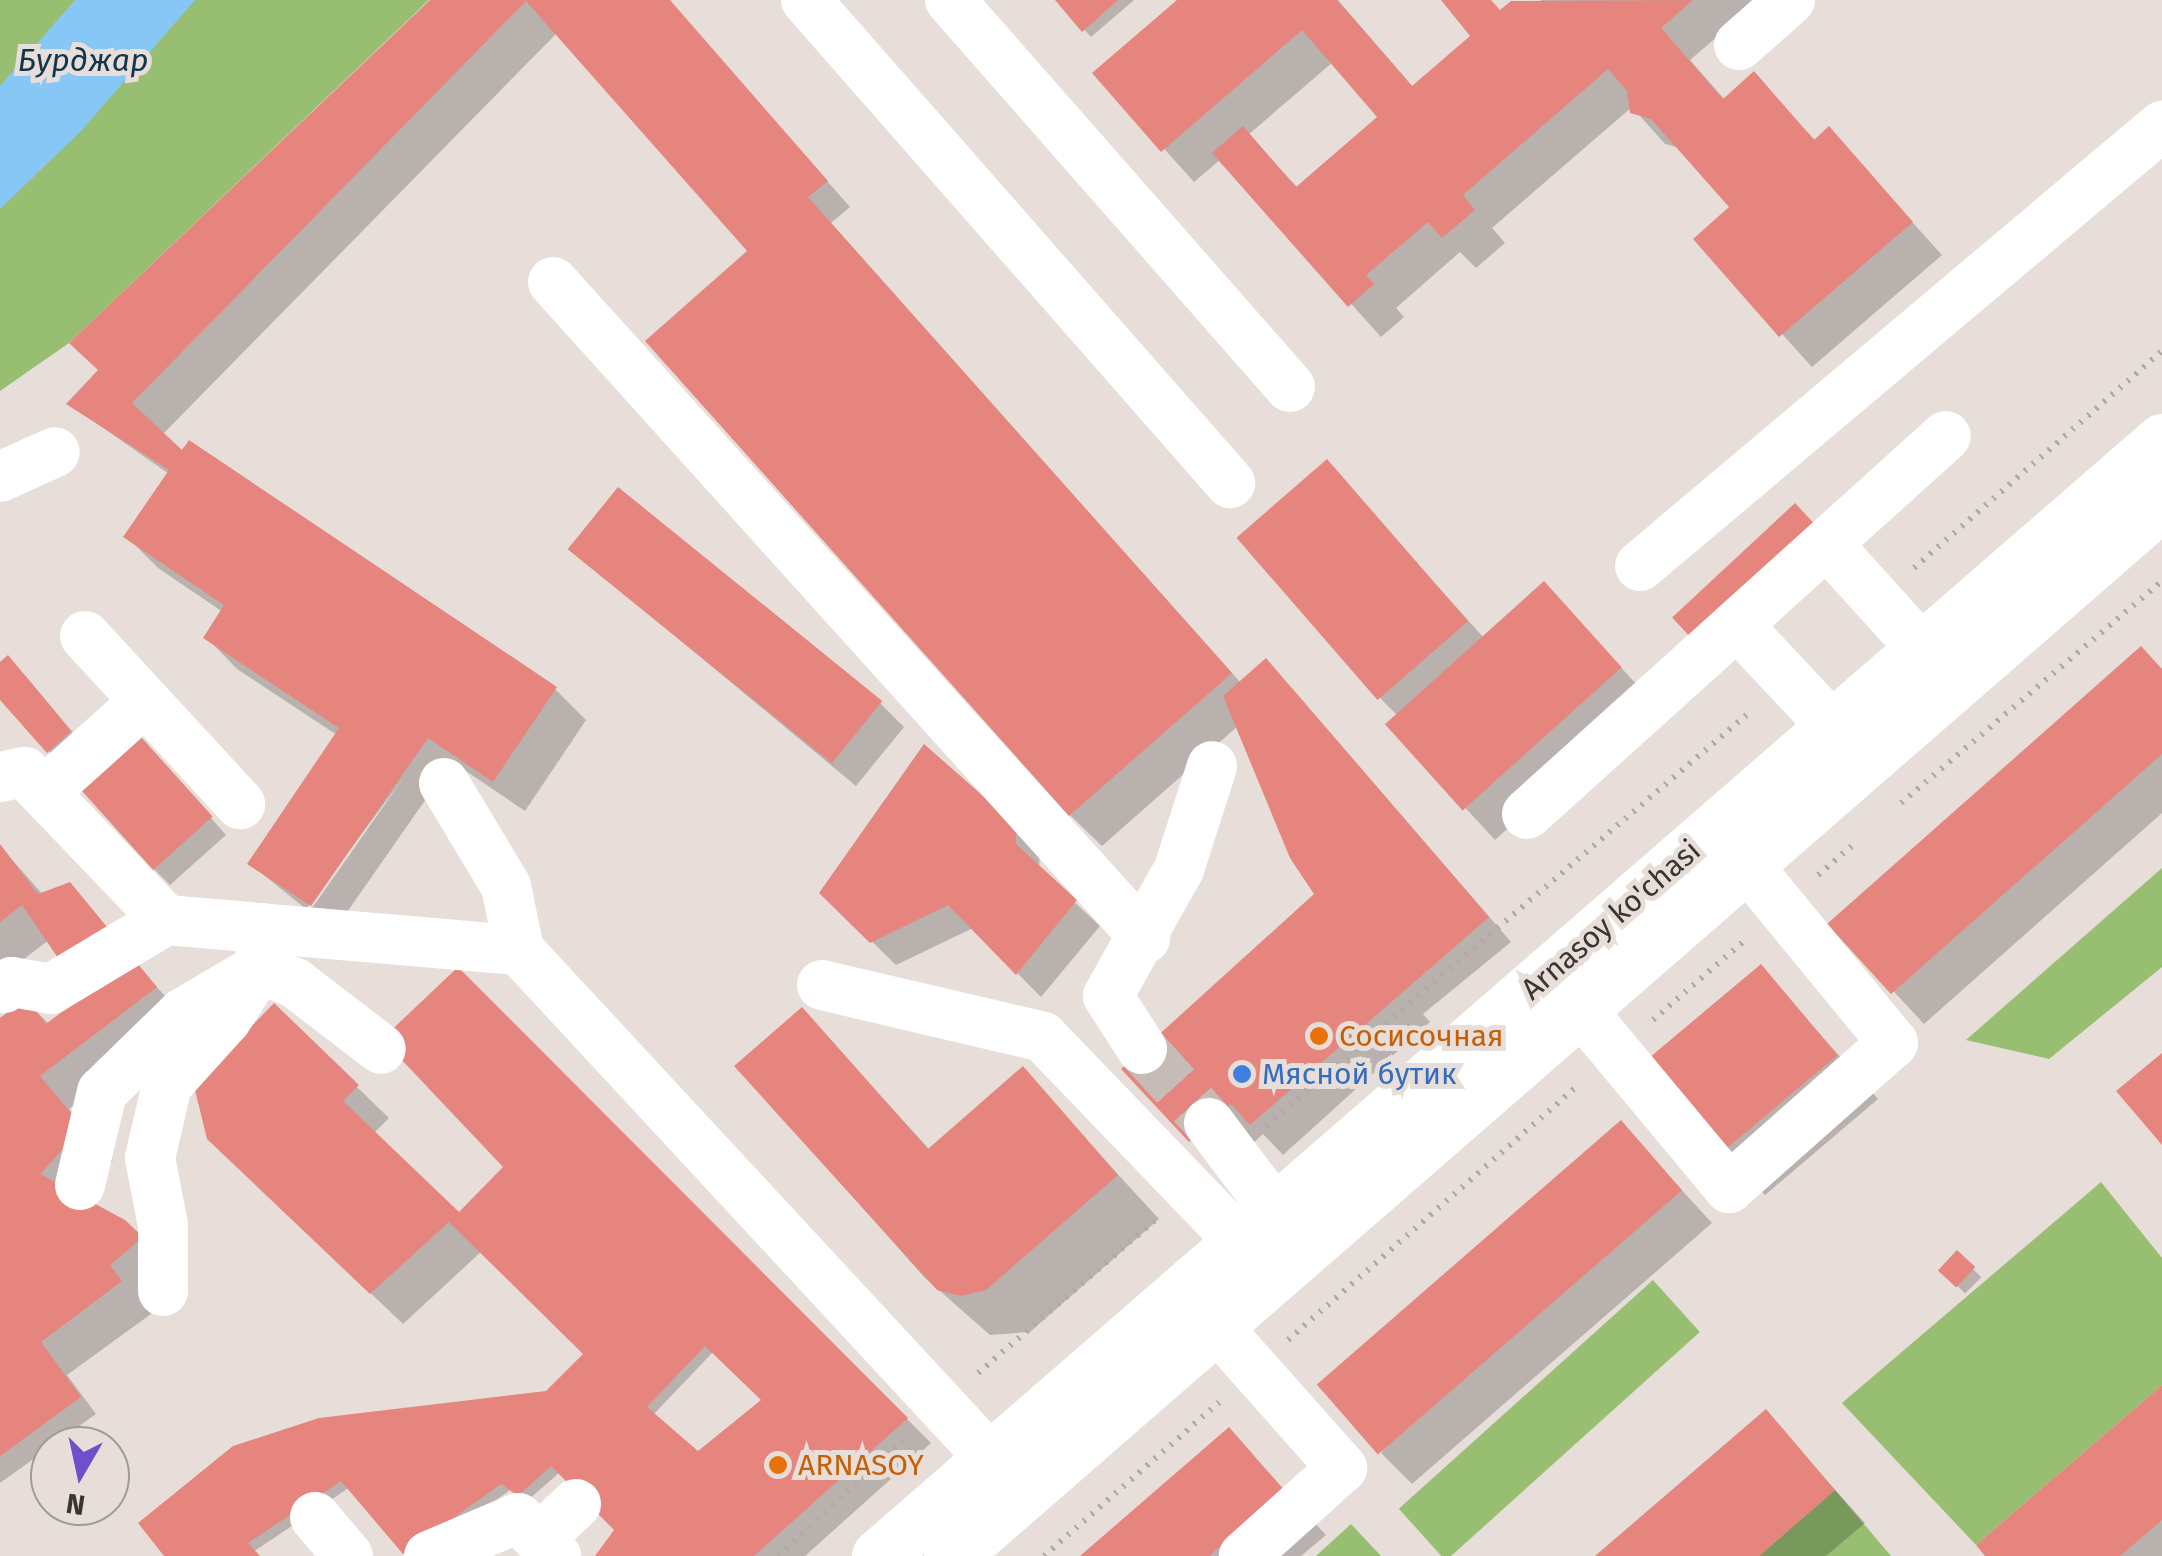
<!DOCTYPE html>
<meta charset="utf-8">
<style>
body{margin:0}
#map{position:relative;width:2162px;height:1556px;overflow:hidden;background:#e8ded9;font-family:"Fira Sans",sans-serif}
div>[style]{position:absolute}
.green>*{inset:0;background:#98be72;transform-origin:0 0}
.water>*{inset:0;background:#86c7f6}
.shadow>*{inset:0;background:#0003;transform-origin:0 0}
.building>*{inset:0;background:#e5857d;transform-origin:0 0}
.minor-tunnel>*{height:50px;margin-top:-25px;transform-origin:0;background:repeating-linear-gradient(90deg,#c5bcb8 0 50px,transparent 0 75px)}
.path>*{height:6px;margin-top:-3px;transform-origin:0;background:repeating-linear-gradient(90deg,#b2aaa6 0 2.5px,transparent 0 10.5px)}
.minor>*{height:50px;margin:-25px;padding:0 25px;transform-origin:25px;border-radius:25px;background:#fff}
.major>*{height:55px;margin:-27.5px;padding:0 27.5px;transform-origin:27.5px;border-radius:27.5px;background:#fff}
.dots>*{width:28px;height:28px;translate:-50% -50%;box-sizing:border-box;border:5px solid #e8ded9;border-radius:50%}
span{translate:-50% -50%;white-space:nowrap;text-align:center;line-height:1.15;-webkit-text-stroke:10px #e8ded9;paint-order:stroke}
.street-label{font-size:30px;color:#393533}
.food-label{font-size:30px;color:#c56008}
.left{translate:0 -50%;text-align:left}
.shop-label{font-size:30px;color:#366cbe}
.water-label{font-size:32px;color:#12364e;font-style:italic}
.north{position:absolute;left:30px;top:1426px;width:100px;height:100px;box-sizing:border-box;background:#e8ded9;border:2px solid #a29a97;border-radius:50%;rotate:189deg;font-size:28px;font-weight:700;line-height:40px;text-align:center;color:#393533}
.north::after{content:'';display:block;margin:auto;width:35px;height:45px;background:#6e51ca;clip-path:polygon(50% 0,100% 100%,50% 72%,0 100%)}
</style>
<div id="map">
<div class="green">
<i style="clip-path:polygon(0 0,429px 0,69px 343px,0 391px)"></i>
<i style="clip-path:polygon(2162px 868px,2162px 967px,2049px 1059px,1966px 1040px)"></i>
<i style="clip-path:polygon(2101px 1182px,2162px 1258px,2162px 1385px,1976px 1545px,1842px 1403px)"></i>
<i style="left:1653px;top:1280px;width:70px;height:342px;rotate:48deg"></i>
<i style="clip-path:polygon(1835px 1490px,1891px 1556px,1759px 1556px)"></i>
<i style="clip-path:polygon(1351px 1524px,1381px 1556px,1316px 1556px)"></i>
</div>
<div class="water">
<i style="clip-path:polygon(75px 0,195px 0,81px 131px,0 209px,0 86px)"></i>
</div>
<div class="shadow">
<i style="clip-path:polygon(434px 0,668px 0,850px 207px,831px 223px,1241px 683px,1290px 686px,1511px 942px,1423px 1014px,1430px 1022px,1283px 1155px,1263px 1134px,1222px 1172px,1190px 1140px,1345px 928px,1238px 726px,1102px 846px,1070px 815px,750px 251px,556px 34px,162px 435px,183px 454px,555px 689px,586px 720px,525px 811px,460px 767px,428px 796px,336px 928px,310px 911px,404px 777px,306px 909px,250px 864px,337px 735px,237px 669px,206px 637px,223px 612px,158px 568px,127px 537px,169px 474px,69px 404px)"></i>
<i style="clip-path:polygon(1058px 0,1134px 0,1091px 37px)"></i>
<i style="clip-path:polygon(evenodd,1181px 0,1338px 0,1414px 88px,1474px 36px,1444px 0,1489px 0,1501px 12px,1543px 0,1760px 0,1690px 60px,1725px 100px,1754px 75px,1816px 141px,1829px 130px,1942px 255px,1812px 367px,1696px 239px,1733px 207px,1680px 148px,1665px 144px,1632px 107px,1492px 228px,1505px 243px,1476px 268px,1460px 252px,1396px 308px,1404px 317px,1381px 337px,1221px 159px,1194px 182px,1096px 73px,1181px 0,1333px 62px,1380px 117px,1298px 188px,1248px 135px,1333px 62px)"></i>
<i style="clip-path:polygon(1327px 463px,1484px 638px,1544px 584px,1651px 700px,1495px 840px,1388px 724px,1397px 715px,1380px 698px)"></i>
<i style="clip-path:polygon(570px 549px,880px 703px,904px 727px,856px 786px)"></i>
<i style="clip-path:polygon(0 666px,24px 674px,86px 748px,64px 768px,0 696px)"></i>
<i style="clip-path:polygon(2162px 670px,2162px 813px,1924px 1024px,1831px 924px)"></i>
<i style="clip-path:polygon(925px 748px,1040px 851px,1039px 869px,1100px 926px,1041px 997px,973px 928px,896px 965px,822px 893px)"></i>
<i style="clip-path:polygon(157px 756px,226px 835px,170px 885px,154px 869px)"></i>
<i style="clip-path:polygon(0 846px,45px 897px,69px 885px,121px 944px,49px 940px,0 977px)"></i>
<i style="clip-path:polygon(133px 961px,187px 1020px,69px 1109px,113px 1160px,78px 1198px,124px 1222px,173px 1270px,139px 1298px,151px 1314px,67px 1375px,96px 1414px,0 1483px,0 1021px,26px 1001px,49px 1024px)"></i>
<i style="clip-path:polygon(1761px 968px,1878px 1099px,1765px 1195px,1722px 1152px)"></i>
<i style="clip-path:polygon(evenodd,274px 1007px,389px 1118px,373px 1134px,458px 1216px,579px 1091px,931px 1443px,805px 1556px,595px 1556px,618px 1531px,560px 1472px,527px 1501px,510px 1490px,418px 1556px,350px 1487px,253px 1552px,257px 1556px,167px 1556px,142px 1523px,547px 1393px,587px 1354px,482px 1251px,403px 1324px,242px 1170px,274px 1007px,714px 1351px,764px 1400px,699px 1456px,653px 1415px,714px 1351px)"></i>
<i style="clip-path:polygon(802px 1010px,930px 1150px,1022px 1070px,1159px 1219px,1030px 1332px,990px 1335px,924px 1277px,737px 1066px)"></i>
<i style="clip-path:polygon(1621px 1124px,1712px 1223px,1412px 1484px,1381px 1453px)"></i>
<i style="left:1958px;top:1254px;width:33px;height:23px;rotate:45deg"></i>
<i style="clip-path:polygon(2162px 1388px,2162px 1556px,1989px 1556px)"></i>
<i style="clip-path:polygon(1766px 1413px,1865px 1523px,1826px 1556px,1599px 1556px)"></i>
<i style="clip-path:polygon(1229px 1430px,1326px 1535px,1301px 1556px,1084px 1556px)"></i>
</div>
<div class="building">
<i style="clip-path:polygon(430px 0,670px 0,828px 181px,808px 197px,1232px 673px,1069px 816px,645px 341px,747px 251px,526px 1px,132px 403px,182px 450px,189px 440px,557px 687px,493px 782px,428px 738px,311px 906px,247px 864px,339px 728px,203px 638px,224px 605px,123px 537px,169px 470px,66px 404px,98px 370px,69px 343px)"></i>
<i style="clip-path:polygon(1055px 0,1118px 0,1082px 32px)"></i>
<i style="clip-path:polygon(1177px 0,1337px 0,1412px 86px,1470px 36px,1441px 0,1491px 0,1500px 10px,1511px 1px,1693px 0,1661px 28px,1723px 99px,1754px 71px,1814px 140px,1829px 126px,1913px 222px,1779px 337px,1693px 239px,1729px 207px,1651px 119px,1630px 113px,1627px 91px,1608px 69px,1463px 195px,1475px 210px,1442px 238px,1428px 222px,1366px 275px,1374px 284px,1348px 307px,1212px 153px,1243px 126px,1296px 187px,1377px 117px,1302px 30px,1161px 152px,1092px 73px)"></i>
<i style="left:1327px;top:459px;width:215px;height:120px;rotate:49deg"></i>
<i style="left:618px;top:487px;width:340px;height:80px;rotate:39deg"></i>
<i style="left:1795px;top:503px;width:42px;height:168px;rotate:47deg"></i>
<i style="left:1544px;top:581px;width:116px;height:214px;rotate:48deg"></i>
<i style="clip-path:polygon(2141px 646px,2162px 669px,2162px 754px,1891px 994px,1827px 924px)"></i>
<i style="clip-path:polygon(8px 655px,71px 731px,47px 753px,0 700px,0 662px)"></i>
<i style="clip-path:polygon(1266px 658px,1489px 917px,1250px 1125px,1231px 1104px,1189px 1142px,1121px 1069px,1314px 894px,1290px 858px,1223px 696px)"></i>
<i style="left:141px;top:737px;width:107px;height:80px;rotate:48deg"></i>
<i style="clip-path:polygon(924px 744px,1016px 825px,1016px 844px,1077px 900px,1016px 975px,948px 905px,870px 943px,819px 893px)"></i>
<i style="clip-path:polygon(0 844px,38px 894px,70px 882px,107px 927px,58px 958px,22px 905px,0 922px)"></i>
<i style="clip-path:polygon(133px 958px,157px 987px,40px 1076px,83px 1127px,40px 1174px,125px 1220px,143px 1237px,110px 1265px,122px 1281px,41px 1342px,81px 1397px,0 1456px,0 1018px,26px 998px,46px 1024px)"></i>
<i style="left:1761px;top:964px;width:119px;height:154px;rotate:50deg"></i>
<i style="clip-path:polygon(evenodd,458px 967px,908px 1418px,754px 1556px,595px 1556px,614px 1530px,551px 1466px,518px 1496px,501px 1484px,403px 1554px,341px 1481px,248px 1543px,260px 1556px,164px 1556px,138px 1523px,233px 1446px,319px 1418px,546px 1391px,583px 1354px,449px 1222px,370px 1294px,207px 1139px,194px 1086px,274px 1003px,359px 1085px,343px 1101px,459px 1212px,503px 1167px,382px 1039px,458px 967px,705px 1346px,761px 1400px,698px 1451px,647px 1407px,705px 1346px)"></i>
<i style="clip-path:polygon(802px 1007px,928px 1149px,1023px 1066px,1118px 1175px,986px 1290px,961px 1296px,937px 1290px,734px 1066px)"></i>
<i style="clip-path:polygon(2162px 1053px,2162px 1145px,2116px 1091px)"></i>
<i style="left:1621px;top:1120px;width:93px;height:403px;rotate:49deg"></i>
<i style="left:1957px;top:1250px;width:25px;height:28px;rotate:43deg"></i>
<i style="clip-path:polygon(2162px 1385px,2162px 1520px,2120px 1556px,1985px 1556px,1976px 1545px)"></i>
<i style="clip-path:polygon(1766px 1409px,1835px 1490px,1759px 1556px,1595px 1556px)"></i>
<i style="clip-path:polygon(1229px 1427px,1285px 1491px,1209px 1556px,1080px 1556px)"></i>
</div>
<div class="minor-tunnel">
<i style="left:1142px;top:1049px;width:100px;rotate:47.8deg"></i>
</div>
<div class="path">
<i style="left:1914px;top:568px;width:330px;rotate:-41.2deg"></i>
<i style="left:1901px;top:803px;width:343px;rotate:-40.4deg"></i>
<i style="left:1818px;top:875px;width:48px;rotate:-40.7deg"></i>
<i style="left:1653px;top:1020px;width:122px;rotate:-41deg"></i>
<i style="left:1266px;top:1126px;width:638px;rotate:-40.55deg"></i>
<i style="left:1288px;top:1340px;width:388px;rotate:-41.3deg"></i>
<i style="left:978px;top:1373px;width:233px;rotate:-40.8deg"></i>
<i style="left:778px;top:1556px;width:174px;rotate:-42.7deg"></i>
<i style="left:1044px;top:1556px;width:233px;rotate:-41.3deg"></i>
</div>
<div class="minor">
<i style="left:806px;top:0;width:643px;rotate:48.72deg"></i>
<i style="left:950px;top:0;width:515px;rotate:48.7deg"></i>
<i style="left:1739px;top:45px;width:68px;rotate:-41.4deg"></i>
<i style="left:553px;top:282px;width:884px;rotate:47.94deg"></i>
<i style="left:0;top:477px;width:60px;rotate:-24.4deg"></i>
<i style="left:1827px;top:544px;width:142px;rotate:47.9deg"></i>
<i style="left:1640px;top:566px;width:683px;rotate:-40.13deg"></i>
<i style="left:1738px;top:626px;width:139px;rotate:46.8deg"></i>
<i style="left:85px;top:636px;width:229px;rotate:47.3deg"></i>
<i style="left:0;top:777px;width:25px;rotate:-12deg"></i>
<i style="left:24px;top:772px;width:205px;rotate:46.2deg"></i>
<i style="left:166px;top:920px;width:354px;rotate:4.9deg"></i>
<i style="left:519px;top:950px;width:694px;rotate:47.16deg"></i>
<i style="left:444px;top:783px;width:120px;rotate:59deg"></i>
<i style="left:506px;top:886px;width:65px;rotate:78.5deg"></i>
<i style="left:44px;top:792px;width:136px;rotate:-42deg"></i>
<i style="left:1527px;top:814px;width:564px;rotate:-42.06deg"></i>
<i style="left:259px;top:969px;width:39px;rotate:21deg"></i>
<i style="left:295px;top:983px;width:108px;rotate:37.5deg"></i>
<i style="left:822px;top:985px;width:227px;rotate:13.2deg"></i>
<i style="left:1043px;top:1037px;width:284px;rotate:46.1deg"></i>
<i style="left:4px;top:988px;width:10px;rotate:-37deg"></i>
<i style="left:12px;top:982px;width:40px;rotate:10deg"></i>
<i style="left:51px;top:989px;width:134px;rotate:-31deg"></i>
<i style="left:1580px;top:1009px;width:233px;rotate:50.2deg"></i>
<i style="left:1729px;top:1188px;width:219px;rotate:-41.5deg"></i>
<i style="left:1893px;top:1043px;width:232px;rotate:-129.4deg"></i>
<i style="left:1142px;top:1049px;width:63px;rotate:-122.7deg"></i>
<i style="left:1108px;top:996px;width:145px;rotate:-60.8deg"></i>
<i style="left:1179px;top:869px;width:108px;rotate:-72.2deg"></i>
<i style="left:1209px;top:1123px;width:110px;rotate:53.1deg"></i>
<i style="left:80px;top:1185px;width:96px;rotate:-76.7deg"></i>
<i style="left:102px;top:1092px;width:113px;rotate:-44.3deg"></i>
<i style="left:183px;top:1013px;width:71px;rotate:-30.5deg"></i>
<i style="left:163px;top:1291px;width:66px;rotate:-90deg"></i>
<i style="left:163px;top:1225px;width:68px;rotate:-101deg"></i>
<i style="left:150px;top:1158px;width:75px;rotate:-76.9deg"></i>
<i style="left:167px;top:1085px;width:88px;rotate:-47.8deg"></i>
<i style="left:226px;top:1020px;width:61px;rotate:-57.1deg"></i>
<i style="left:259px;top:969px;width:41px;rotate:-84.4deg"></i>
<i style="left:1216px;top:1326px;width:190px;rotate:48.4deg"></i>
<i style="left:1342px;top:1468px;width:132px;rotate:138.1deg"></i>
<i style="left:315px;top:1517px;width:51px;rotate:49.8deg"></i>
<i style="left:539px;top:1539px;width:51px;rotate:-43.4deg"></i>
<i style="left:429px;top:1556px;width:97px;rotate:-23.1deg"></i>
<i style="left:518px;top:1518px;width:54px;rotate:45deg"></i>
</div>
<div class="major">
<i style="left:879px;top:1556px;width:1700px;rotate:-40.99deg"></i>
<i style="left:951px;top:1556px;width:1605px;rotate:-41.03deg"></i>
</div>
<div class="dots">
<i style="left:1319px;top:1036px;background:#e8710a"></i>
<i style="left:1242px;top:1074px;background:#3f7fe0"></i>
<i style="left:778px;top:1465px;background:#e8710a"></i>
</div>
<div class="street-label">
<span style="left:1611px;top:920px;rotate:-41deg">Arnasoy ko'chasi</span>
</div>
<div class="food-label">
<span class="left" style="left:1339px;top:1036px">Сосисочная</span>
<span class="left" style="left:798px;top:1465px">ARNASOY</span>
</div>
<div class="shop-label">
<span class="left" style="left:1262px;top:1074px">Мясной бутик</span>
</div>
<div class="water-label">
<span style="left:83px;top:60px">Бурджар</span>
</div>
<div class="north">N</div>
</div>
